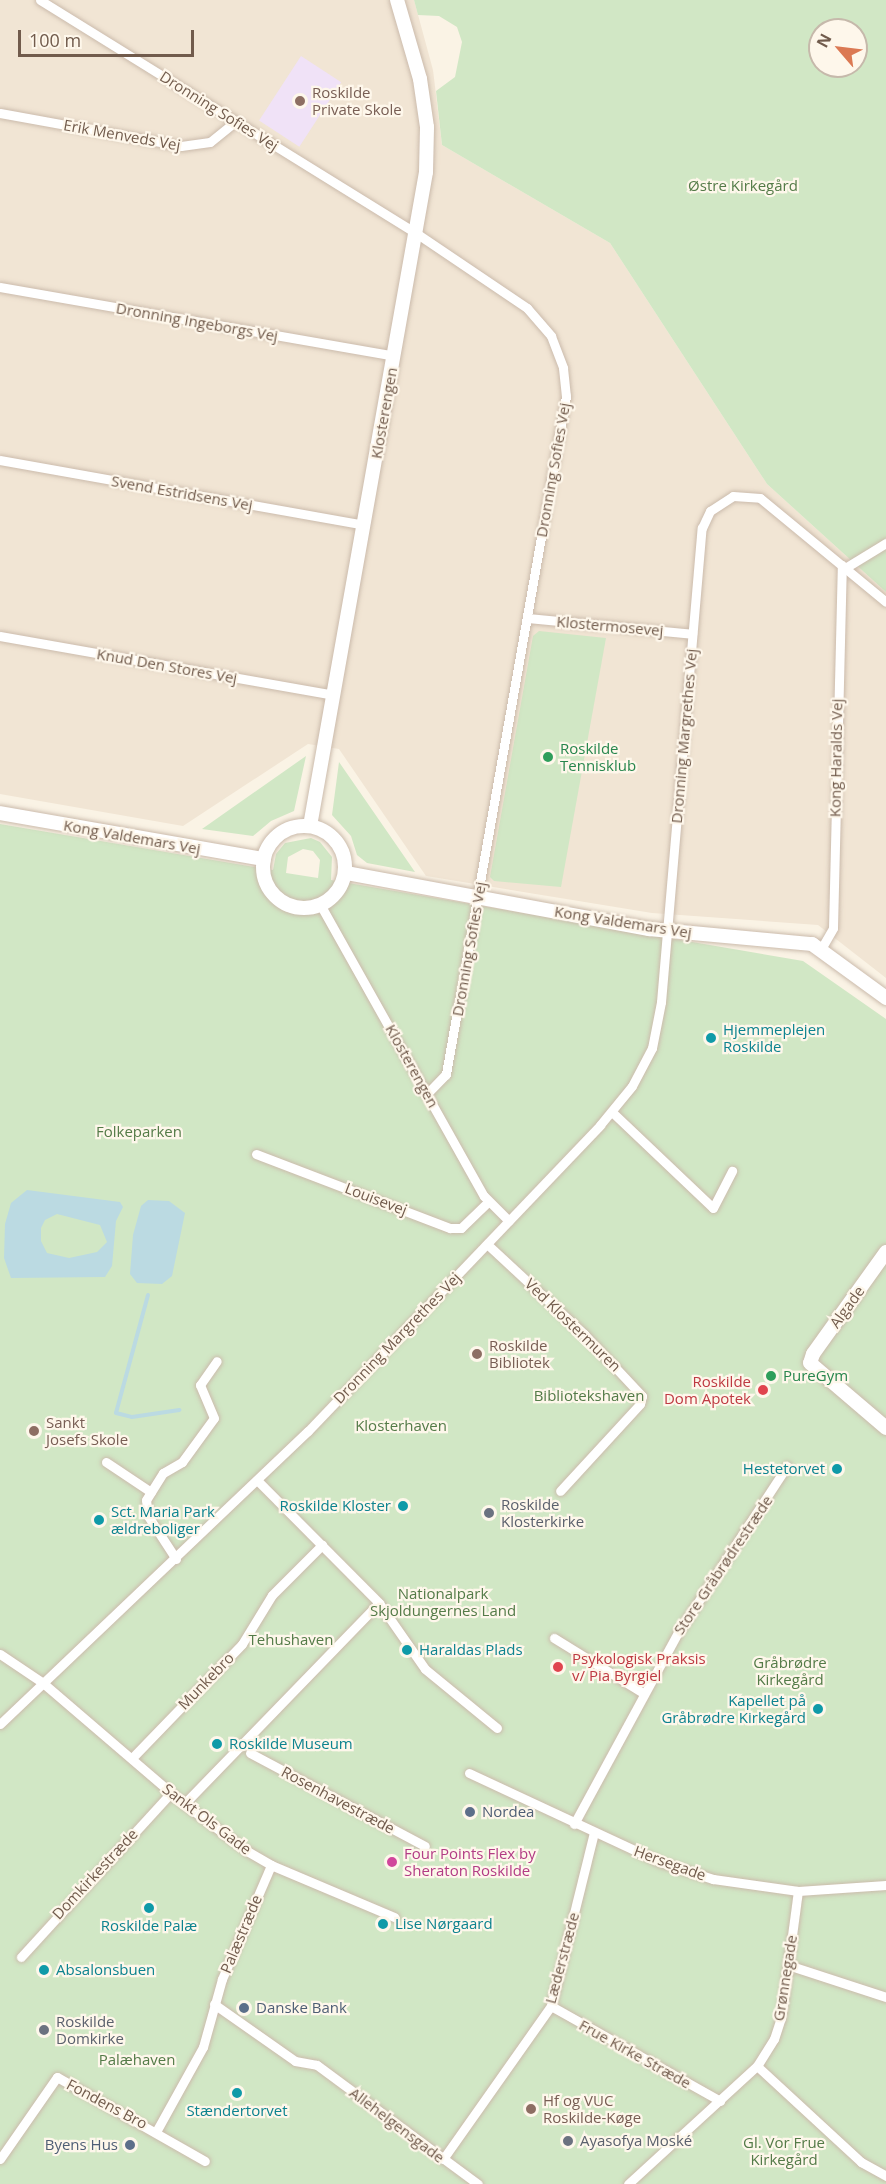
<!DOCTYPE html>
<meta charset="utf-8">
<style>
body{margin:0}
#map{position:relative;width:886px;height:2184px;overflow:hidden;background:#faf3e5;font-family:"Open Sans",sans-serif}
div>[style]{position:absolute}
.residential>*{inset:0;background:#f1e5d4}
.education>*{inset:0;background:#f0e2f7;transform-origin:0 0}
.green>*{inset:0;background:#d1e7c5}
.water>*{inset:0;background:#bbdae2}
.stream>*{height:4px;margin:-2px;padding:0 2px;transform-origin:2px;border-radius:2px;background:#bbdae2}
.roads{filter:drop-shadow(0 0 2px #cbbbac) drop-shadow(0 0 2px #cbbbac)}
.street>*{height:9px;margin:-4.5px;padding:0 4.5px;transform-origin:4.5px;border-radius:4.5px;background:#fff}
.secondary>*{height:14px;margin:-7px;padding:0 7px;transform-origin:7px;border-radius:7px;background:#fff}
.secondary>.ring{margin:-7px;padding:0;box-sizing:content-box;background:none;border:14px solid #fff;border-radius:50%}
.dots>*{width:16px;height:16px;translate:-50% -50%;box-sizing:border-box;border:3px solid #fef7eb;border-radius:50%}
span{translate:-50% -50%;white-space:nowrap;text-align:center;line-height:1.15;-webkit-text-stroke:4.5px #fef7eb;paint-order:stroke}
.education-label{font-size:15px;color:#785e54}
.left{translate:0 -50%;text-align:left}
.street-label{font-size:15px;color:#715b4c}
.park-label{font-size:15px;color:#547b48}
.leisure-label{font-size:15px;color:#27864d}
.culture-label{font-size:15px;color:#0d838f}
.right{translate:-100% -50%;text-align:right}
.health-label{font-size:15px;color:#be3a42}
.worship-label{font-size:15px;color:#5b616d}
.service-label{font-size:15px;color:#4e5e75}
.hotel-label{font-size:15px;color:#b23c85}
.north{position:absolute;left:808px;top:18px;width:60px;height:60px;box-sizing:border-box;background:#fef7eb;border:2px solid #c6b9ab;border-radius:50%;rotate:298deg;font-size:16px;font-weight:700;line-height:24px;text-align:center;color:#715b4c}
.north::after{content:'';display:block;margin:auto;width:21px;height:27px;background:#db7953;clip-path:polygon(50% 0,100% 100%,50% 72%,0 100%)}
.scale{position:absolute;left:18px;top:30px;width:176px;height:27px;box-sizing:border-box;border:3px solid #715b4c;border-top:0;padding-left:8px;font-size:18px;line-height:21px;white-space:nowrap;color:#715b4c;-webkit-text-stroke:4px #fef7eb;paint-order:stroke}
</style>
<div id="map">
<div class="residential">
<i style="clip-path:polygon(0 0,414px 0,433px 70px,442px 145px,610px 243px,767px 484px,886px 592px,886px 978px,818px 925px,652px 913px,426px 876px,339px 749px,308px 744px,183px 826px,0 794px)"></i>
</div>
<div class="education">
<i style="left:301px;top:56px;width:48px;height:77px;rotate:33deg"></i>
</div>
<div class="green">
<i style="clip-path:polygon(evenodd,414px 0,886px 0,886px 592px,767px 484px,610px 243px,442px 145px,436px 91px,455px 77px,462px 42px,457px 27px,439px 16px,418px 15px,414px 0,820px 30px,856px 30px,856px 66px,820px 66px,820px 30px)"></i>
<i style="clip-path:polygon(539px 631px,606px 638px,561px 887px,494px 881px,490px 877px,533px 636px)"></i>
<i style="clip-path:polygon(306px 756px,294px 811px,271px 821px,253px 836px,202px 829px)"></i>
<i style="clip-path:polygon(339px 762px,357px 788px,415px 872px,367px 863px,357px 855px,351px 836px,332px 815px)"></i>
<i style="clip-path:polygon(evenodd,0 824px,273px 870px,276px 854px,285px 843px,311px 838px,320px 842px,332px 857px,331px 880px,803px 961px,886px 1019px,886px 2184px,0 2184px,0 824px,303px 849px,313px 851px,320px 860px,318px 878px,286px 873px,288px 857px,303px 849px)"></i>
</div>
<div class="water">
<i style="clip-path:polygon(evenodd,27px 1190px,120px 1202px,123px 1207px,116px 1221px,112px 1266px,105px 1277px,11px 1278px,4px 1258px,5px 1224px,11px 1203px,27px 1190px,57px 1214px,100px 1225px,107px 1242px,97px 1252px,69px 1258px,47px 1253px,41px 1241px,41px 1228px,45px 1220px,57px 1214px)"></i>
<i style="clip-path:polygon(148px 1200px,169px 1201px,185px 1213px,172px 1276px,162px 1284px,137px 1283px,130px 1274px,133px 1235px,141px 1206px)"></i>
</div>
<div class="stream">
<i style="left:148px;top:1295px;width:122px;rotate:105.2deg"></i>
<i style="left:116px;top:1413px;width:16px;rotate:14deg"></i>
<i style="left:132px;top:1417px;width:48px;rotate:-8.5deg"></i>
</div>
<div class="roads">
<div class="street">
<i style="left:40px;top:0;width:442px;rotate:31.8deg"></i>
<i style="left:416px;top:233px;width:134px;rotate:34deg"></i>
<i style="left:527px;top:308px;width:37px;rotate:49deg"></i>
<i style="left:551px;top:336px;width:34px;rotate:69deg"></i>
<i style="left:563px;top:368px;width:28px;rotate:84deg"></i>
<i style="left:566px;top:396px;width:689px;rotate:100.04deg"></i>
<i style="left:446px;top:1074px;width:28px;rotate:134deg"></i>
<i style="left:0;top:113px;width:184px;rotate:10.3deg"></i>
<i style="left:181px;top:146px;width:29px;rotate:-8deg"></i>
<i style="left:210px;top:142px;width:33px;rotate:-39deg"></i>
<i style="left:0;top:287px;width:400px;rotate:9.9deg"></i>
<i style="left:0;top:460px;width:370px;rotate:10.1deg"></i>
<i style="left:845px;top:568px;width:48px;rotate:-31.4deg"></i>
<i style="left:527px;top:618px;width:166px;rotate:5.5deg"></i>
<i style="left:0;top:636px;width:338px;rotate:10deg"></i>
<i style="left:321px;top:906px;width:333px;rotate:60.7deg"></i>
<i style="left:484px;top:1196px;width:35px;rotate:45deg"></i>
<i style="left:821px;top:949px;width:24px;rotate:-60deg"></i>
<i style="left:833px;top:928px;width:363px;rotate:-88.6deg"></i>
<i style="left:612px;top:1112px;width:139px;rotate:43.5deg"></i>
<i style="left:713px;top:1208px;width:42px;rotate:-62.8deg"></i>
<i style="left:256px;top:1154px;width:208px;rotate:20.9deg"></i>
<i style="left:450px;top:1228px;width:11px"></i>
<i style="left:461px;top:1228px;width:37px;rotate:-44deg"></i>
<i style="left:487px;top:1244px;width:132px;rotate:42.9deg"></i>
<i style="left:584px;top:1334px;width:85px;rotate:46.9deg"></i>
<i style="left:642px;top:1396px;width:8px;rotate:104deg"></i>
<i style="left:640px;top:1404px;width:118px;rotate:132.6deg"></i>
<i style="left:106px;top:1462px;width:54px;rotate:33.7deg"></i>
<i style="left:258px;top:1481px;width:172px;rotate:45.2deg"></i>
<i style="left:379px;top:1603px;width:80px;rotate:55.1deg"></i>
<i style="left:425px;top:1669px;width:93px;rotate:39.3deg"></i>
<i style="left:176px;top:1559px;width:51px;rotate:-123.1deg"></i>
<i style="left:148px;top:1516px;width:16px;rotate:-97deg"></i>
<i style="left:146px;top:1500px;width:32px;rotate:-58deg"></i>
<i style="left:163px;top:1473px;width:22px;rotate:-30deg"></i>
<i style="left:182px;top:1462px;width:54px;rotate:-54deg"></i>
<i style="left:214px;top:1418px;width:36px;rotate:-113deg"></i>
<i style="left:200px;top:1385px;width:29px;rotate:-55deg"></i>
<i style="left:554px;top:1638px;width:105px;rotate:31.7deg"></i>
<i style="left:0;top:1654px;width:52px;rotate:34deg"></i>
<i style="left:43px;top:1683px;width:186px;rotate:40.6deg"></i>
<i style="left:184px;top:1804px;width:79px;rotate:36.7deg"></i>
<i style="left:247px;top:1851px;width:28px;rotate:30deg"></i>
<i style="left:271px;top:1865px;width:134px;rotate:22.9deg"></i>
<i style="left:0;top:1724px;width:425px;rotate:-43.6deg"></i>
<i style="left:308px;top:1431px;width:423px;rotate:-46.3deg"></i>
<i style="left:600px;top:1125px;width:50px;rotate:-50.6deg"></i>
<i style="left:632px;top:1086px;width:43px;rotate:-62.2deg"></i>
<i style="left:652px;top:1048px;width:47px;rotate:-78.9deg"></i>
<i style="left:661px;top:1002px;width:476px;rotate:-85.1deg"></i>
<i style="left:702px;top:528px;width:19px;rotate:-65deg"></i>
<i style="left:710px;top:511px;width:27px;rotate:-33deg"></i>
<i style="left:733px;top:496px;width:27px;rotate:4deg"></i>
<i style="left:760px;top:498px;width:163px;rotate:39.5deg"></i>
<i style="left:250px;top:1753px;width:198px;rotate:28deg"></i>
<i style="left:132px;top:1758px;width:158px;rotate:-46deg"></i>
<i style="left:242px;top:1644px;width:57px;rotate:-58.5deg"></i>
<i style="left:272px;top:1595px;width:71px;rotate:-45deg"></i>
<i style="left:469px;top:1773px;width:211px;rotate:25deg"></i>
<i style="left:660px;top:1862px;width:56px;rotate:17.8deg"></i>
<i style="left:713px;top:1879px;width:86px;rotate:8deg"></i>
<i style="left:798px;top:1891px;width:88px;rotate:-3.9deg"></i>
<i style="left:184px;top:1804px;width:280px;rotate:-45.9deg"></i>
<i style="left:574px;top:1824px;width:220px;rotate:-61.5deg"></i>
<i style="left:679px;top:1631px;width:197px;rotate:-56.8deg"></i>
<i style="left:21px;top:1957px;width:222px;rotate:-47.6deg"></i>
<i style="left:788px;top:1965px;width:103px;rotate:18.1deg"></i>
<i style="left:214px;top:2004px;width:99px;rotate:35.1deg"></i>
<i style="left:295px;top:2061px;width:22px;rotate:10deg"></i>
<i style="left:317px;top:2065px;width:200px;rotate:36.5deg"></i>
<i style="left:551px;top:2006px;width:194px;rotate:29.3deg"></i>
<i style="left:757px;top:2066px;width:142px;rotate:42.7deg"></i>
<i style="left:861px;top:2162px;width:29px;rotate:29deg"></i>
<i style="left:157px;top:2130px;width:95px;rotate:-61deg"></i>
<i style="left:203px;top:2047px;width:71px;rotate:-74.4deg"></i>
<i style="left:222px;top:1979px;width:124px;rotate:-66.7deg"></i>
<i style="left:0;top:2159px;width:100px;rotate:-55.2deg"></i>
<i style="left:57px;top:2077px;width:170px;rotate:29.6deg"></i>
<i style="left:443px;top:2159px;width:187px;rotate:-54.8deg"></i>
<i style="left:551px;top:2006px;width:179px;rotate:-76.1deg"></i>
<i style="left:628px;top:2184px;width:175px;rotate:-42.5deg"></i>
<i style="left:757px;top:2066px;width:32px;rotate:-58deg"></i>
<i style="left:774px;top:2039px;width:22px;rotate:-72deg"></i>
<i style="left:781px;top:2018px;width:128px;rotate:-82.4deg"></i>
</div>
<div class="secondary">
<i style="left:0;top:813px;width:268px;rotate:9.9deg"></i>
<i class="ring" style="left:263px;top:826px;width:68px;height:68px"></i>
<i style="left:310px;top:826px;width:664px;rotate:-79.94deg"></i>
<i style="left:426px;top:172px;width:45px;rotate:-88.7deg"></i>
<i style="left:427px;top:127px;width:49px;rotate:-98.3deg"></i>
<i style="left:420px;top:79px;width:82px;rotate:-106.2deg"></i>
<i style="left:346px;top:873px;width:308px;rotate:10.5deg"></i>
<i style="left:649px;top:929px;width:164px;rotate:5.3deg"></i>
<i style="left:812px;top:944px;width:92px;rotate:36.1deg"></i>
<i style="left:886px;top:1252px;width:125px;rotate:125.6deg"></i>
<i style="left:813px;top:1354px;width:9px;rotate:108deg"></i>
<i style="left:810px;top:1363px;width:100px;rotate:40.5deg"></i>
</div>
</div>
<div class="dots">
<i style="left:300px;top:101px;background:#8d6e63"></i>
<i style="left:548px;top:757px;background:#2e9e5b"></i>
<i style="left:711px;top:1038px;background:#0f9aa8"></i>
<i style="left:477px;top:1354px;background:#8d6e63"></i>
<i style="left:771px;top:1376px;background:#2e9e5b"></i>
<i style="left:763px;top:1390px;background:#e0444e"></i>
<i style="left:34px;top:1431px;background:#8d6e63"></i>
<i style="left:837px;top:1469px;background:#0f9aa8"></i>
<i style="left:403px;top:1506px;background:#0f9aa8"></i>
<i style="left:489px;top:1513px;background:#6b7280"></i>
<i style="left:99px;top:1520px;background:#0f9aa8"></i>
<i style="left:407px;top:1650px;background:#0f9aa8"></i>
<i style="left:558px;top:1667px;background:#e0444e"></i>
<i style="left:818px;top:1709px;background:#0f9aa8"></i>
<i style="left:217px;top:1744px;background:#0f9aa8"></i>
<i style="left:470px;top:1812px;background:#5c6f8a"></i>
<i style="left:392px;top:1862px;background:#d1479c"></i>
<i style="left:149px;top:1908px;background:#0f9aa8"></i>
<i style="left:383px;top:1924px;background:#0f9aa8"></i>
<i style="left:44px;top:1970px;background:#0f9aa8"></i>
<i style="left:244px;top:2008px;background:#5c6f8a"></i>
<i style="left:44px;top:2030px;background:#6b7280"></i>
<i style="left:237px;top:2093px;background:#0f9aa8"></i>
<i style="left:531px;top:2109px;background:#8d6e63"></i>
<i style="left:568px;top:2141px;background:#6b7280"></i>
<i style="left:130px;top:2145px;background:#5c6f8a"></i>
</div>
<div class="education-label">
<span class="left" style="left:312px;top:101px">Roskilde<br>Private Skole</span>
<span class="left" style="left:489px;top:1354px">Roskilde<br>Bibliotek</span>
<span class="left" style="left:46px;top:1431px">Sankt<br>Josefs Skole</span>
<span class="left" style="left:543px;top:2109px">Hf og VUC<br>Roskilde-Køge</span>
</div>
<div class="street-label">
<span style="left:219px;top:111px;rotate:32deg">Dronning Sofies Vej</span>
<span style="left:122px;top:135px;rotate:10deg">Erik Menveds Vej</span>
<span style="left:197px;top:322px;rotate:10deg">Dronning Ingeborgs Vej</span>
<span style="left:384px;top:413px;rotate:-80deg">Klosterengen</span>
<span style="left:553px;top:470px;rotate:-80deg">Dronning Sofies Vej</span>
<span style="left:182px;top:493px;rotate:10deg">Svend Estridsens Vej</span>
<span style="left:610px;top:626px;rotate:5deg">Klostermosevej</span>
<span style="left:167px;top:666px;rotate:10deg">Knud Den Stores Vej</span>
<span style="left:684px;top:736px;rotate:-85deg">Dronning Margrethes Vej</span>
<span style="left:836px;top:758px;rotate:-89deg">Kong Haralds Vej</span>
<span style="left:132px;top:837px;rotate:10deg">Kong Valdemars Vej</span>
<span style="left:623px;top:922px;rotate:9deg">Kong Valdemars Vej</span>
<span style="left:469px;top:949px;rotate:-80deg">Dronning Sofies Vej</span>
<span style="left:412px;top:1066px;rotate:61deg">Klosterengen</span>
<span style="left:376px;top:1199px;rotate:21deg">Louisevej</span>
<span style="left:847px;top:1307px;rotate:-54deg">Algade</span>
<span style="left:573px;top:1325px;rotate:44deg">Ved Klostermuren</span>
<span style="left:397px;top:1338px;rotate:-46deg">Dronning Margrethes Vej</span>
<span style="left:723px;top:1565px;rotate:-56deg">Store Gråbrødrestræde</span>
<span style="left:206px;top:1681px;rotate:-46deg">Munkebro</span>
<span style="left:338px;top:1800px;rotate:28deg">Rosenhavestræde</span>
<span style="left:207px;top:1819px;rotate:37deg">Sankt Ols Gade</span>
<span style="left:670px;top:1863px;rotate:20deg">Hersegade</span>
<span style="left:95px;top:1874px;rotate:-47deg">Domkirkestræde</span>
<span style="left:241px;top:1934px;rotate:-67deg">Palæstræde</span>
<span style="left:562px;top:1958px;rotate:-75deg">Læderstræde</span>
<span style="left:785px;top:1978px;rotate:-81deg">Grønnegade</span>
<span style="left:635px;top:2054px;rotate:29deg">Frue Kirke Stræde</span>
<span style="left:107px;top:2104px;rotate:28deg">Fondens Bro</span>
<span style="left:397px;top:2125px;rotate:37deg">Allehelgensgade</span>
</div>
<div class="park-label">
<span style="left:743px;top:186px">Østre Kirkegård</span>
<span style="left:139px;top:1132px">Folkeparken</span>
<span style="left:589px;top:1396px">Bibliotekshaven</span>
<span style="left:401px;top:1426px">Klosterhaven</span>
<span style="left:443px;top:1602px">Nationalpark<br>Skjoldungernes Land</span>
<span style="left:291px;top:1640px">Tehushaven</span>
<span style="left:790px;top:1671px">Gråbrødre<br>Kirkegård</span>
<span style="left:137px;top:2060px">Palæhaven</span>
<span style="left:784px;top:2151px">Gl. Vor Frue<br>Kirkegård</span>
</div>
<div class="leisure-label">
<span class="left" style="left:560px;top:757px">Roskilde<br>Tennisklub</span>
<span class="left" style="left:783px;top:1376px">PureGym</span>
</div>
<div class="culture-label">
<span class="left" style="left:723px;top:1038px">Hjemmeplejen<br>Roskilde</span>
<span class="right" style="left:825px;top:1469px">Hestetorvet</span>
<span class="right" style="left:391px;top:1506px">Roskilde Kloster</span>
<span class="left" style="left:111px;top:1520px">Sct. Maria Park<br>ældreboliger</span>
<span class="left" style="left:419px;top:1650px">Haraldas Plads</span>
<span class="right" style="left:806px;top:1709px">Kapellet på<br>Gråbrødre Kirkegård</span>
<span class="left" style="left:229px;top:1744px">Roskilde Museum</span>
<span class="left" style="left:395px;top:1924px">Lise Nørgaard</span>
<span style="left:149px;top:1926px">Roskilde Palæ</span>
<span class="left" style="left:56px;top:1970px">Absalonsbuen</span>
<span style="left:237px;top:2111px">Stændertorvet</span>
</div>
<div class="health-label">
<span class="right" style="left:751px;top:1390px">Roskilde<br>Dom Apotek</span>
<span class="left" style="left:572px;top:1667px">Psykologisk Praksis<br>v/ Pia Byrgiel</span>
</div>
<div class="worship-label">
<span class="left" style="left:501px;top:1513px">Roskilde<br>Klosterkirke</span>
<span class="left" style="left:56px;top:2030px">Roskilde<br>Domkirke</span>
<span class="left" style="left:580px;top:2141px">Ayasofya Moské</span>
</div>
<div class="service-label">
<span class="left" style="left:482px;top:1812px">Nordea</span>
<span class="left" style="left:256px;top:2008px">Danske Bank</span>
<span class="right" style="left:118px;top:2145px">Byens Hus</span>
</div>
<div class="hotel-label">
<span class="left" style="left:404px;top:1862px">Four Points Flex by<br>Sheraton Roskilde</span>
</div>
<div class="north">N</div>
<div class="scale">100 m</div>
</div>
